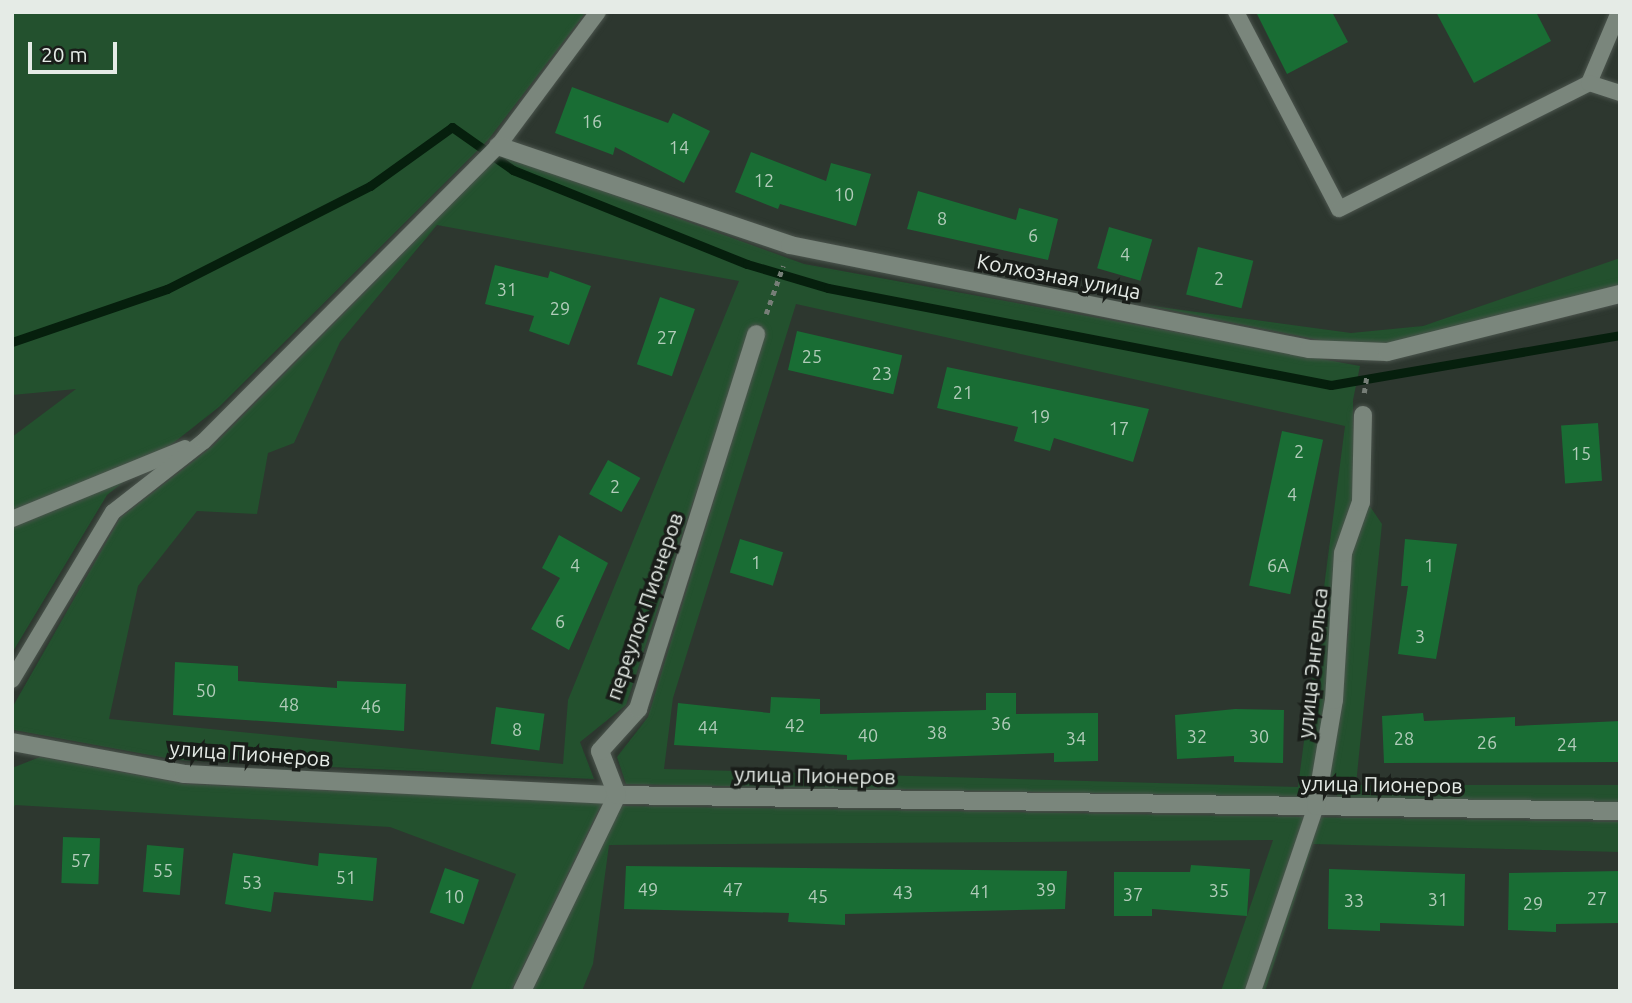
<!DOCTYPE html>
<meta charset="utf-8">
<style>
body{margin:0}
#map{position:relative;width:1632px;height:1003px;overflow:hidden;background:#2d372f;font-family:Ubuntu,sans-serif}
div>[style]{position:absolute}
.green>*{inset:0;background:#23512e}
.stream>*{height:9px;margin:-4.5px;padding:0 4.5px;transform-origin:4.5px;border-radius:4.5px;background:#061f0d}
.building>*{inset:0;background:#196d34;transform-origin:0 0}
.path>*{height:4.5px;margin-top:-2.25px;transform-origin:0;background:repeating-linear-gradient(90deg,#767e77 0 5px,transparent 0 10px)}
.roads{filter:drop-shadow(0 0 2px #4b544d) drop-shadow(0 0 2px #4b544d)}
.lane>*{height:16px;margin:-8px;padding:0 8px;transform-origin:8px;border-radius:8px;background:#7a867c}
.street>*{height:18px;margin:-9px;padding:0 9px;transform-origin:9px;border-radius:9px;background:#7a867c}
span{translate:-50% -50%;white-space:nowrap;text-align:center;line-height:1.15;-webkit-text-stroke:7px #191d19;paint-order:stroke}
.number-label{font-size:18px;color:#b2ccba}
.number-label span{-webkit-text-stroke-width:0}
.street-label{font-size:21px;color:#e5ebe6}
.frame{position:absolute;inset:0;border:14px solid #e5ebe6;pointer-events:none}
.scale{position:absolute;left:28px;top:42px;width:89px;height:32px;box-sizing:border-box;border:4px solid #e5ebe6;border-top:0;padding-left:9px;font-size:21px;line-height:24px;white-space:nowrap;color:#e5ebe6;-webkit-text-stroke:5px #191d19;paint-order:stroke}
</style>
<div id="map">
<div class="green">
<i style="clip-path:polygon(12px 12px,586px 12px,488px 140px,219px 407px,107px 495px,12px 653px,12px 437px,76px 389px,12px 395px)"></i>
<i style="clip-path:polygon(evenodd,501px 154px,804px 264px,1360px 366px,1353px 400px,1354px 500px,1312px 788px,1303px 797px,626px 784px,617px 757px,648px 717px,765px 333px,750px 329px,626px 705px,580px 742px,594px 779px,177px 760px,14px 730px,12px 708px,120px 518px,213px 446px,501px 154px,437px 225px,739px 281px,568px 700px,563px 764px,109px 719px,138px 586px,197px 511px,257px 514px,268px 453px,294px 443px,340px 342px,437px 225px,501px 154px,796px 304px,1345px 426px,1298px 787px,664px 769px,673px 698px,796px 304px)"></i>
<i style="clip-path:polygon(1620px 258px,1620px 288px,1384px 346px,1349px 346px,1145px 305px,1351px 333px,1423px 326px)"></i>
<i style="clip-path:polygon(1369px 505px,1382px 524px,1356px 785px,1620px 785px,1620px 802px,1340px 798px,1327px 787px,1349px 628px,1350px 555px)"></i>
<i style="clip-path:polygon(40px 757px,185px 784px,602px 803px,511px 991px,470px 991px,516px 874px,390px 827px,15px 805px,12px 812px,12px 768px)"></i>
<i style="clip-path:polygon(620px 806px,1620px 822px,1620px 852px,1313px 844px,1265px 991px,1221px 991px,1273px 840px,609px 845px,593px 964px,582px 991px,531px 991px)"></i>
</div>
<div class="stream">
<i style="left:12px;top:342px;width:164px;rotate:-18.9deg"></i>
<i style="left:167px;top:289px;width:228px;rotate:-26.9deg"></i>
<i style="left:370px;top:186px;width:101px;rotate:-35.7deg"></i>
<i style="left:452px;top:127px;width:75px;rotate:35.2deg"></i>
<i style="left:513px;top:170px;width:252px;rotate:21.9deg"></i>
<i style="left:747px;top:264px;width:84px;rotate:16.5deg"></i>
<i style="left:828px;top:288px;width:512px;rotate:10.92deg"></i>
<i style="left:1331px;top:385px;width:293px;rotate:-9.8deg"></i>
</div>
<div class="building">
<i style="clip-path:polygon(1256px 12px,1332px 12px,1348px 42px,1287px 74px)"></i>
<i style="clip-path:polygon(1436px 12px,1536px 12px,1551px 41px,1474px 83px)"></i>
<i style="clip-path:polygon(572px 87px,668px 123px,673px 113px,710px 131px,684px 183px,615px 147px,613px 155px,555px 133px)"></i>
<i style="clip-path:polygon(751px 152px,826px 181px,831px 163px,871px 174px,856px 226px,780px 204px,778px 209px,735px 192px)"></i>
<i style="clip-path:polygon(918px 191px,1016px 220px,1019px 208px,1058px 219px,1048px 260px,907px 229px)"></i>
<i style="left:1109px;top:227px;width:45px;height:43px;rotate:16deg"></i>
<i style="left:1198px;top:247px;width:57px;height:49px;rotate:14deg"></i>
<i style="clip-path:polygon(495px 265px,548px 278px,550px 271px,591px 286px,569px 345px,529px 331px,534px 316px,485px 304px)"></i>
<i style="left:660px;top:297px;width:37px;height:71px;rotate:19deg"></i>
<i style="left:797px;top:331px;width:108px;height:40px;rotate:13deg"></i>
<i style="clip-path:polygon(947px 367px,1149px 409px,1133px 462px,1054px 438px,1050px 451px,1014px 441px,1018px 427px,937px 408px)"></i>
<i style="left:1598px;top:423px;width:58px;height:37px;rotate:86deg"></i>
<i style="left:1282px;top:431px;width:42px;height:158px;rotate:12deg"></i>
<i style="left:608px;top:460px;width:37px;height:39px;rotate:29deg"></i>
<i style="clip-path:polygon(559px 535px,608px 563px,569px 650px,531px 629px,560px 578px,542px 568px)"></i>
<i style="left:740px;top:539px;width:45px;height:35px;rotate:17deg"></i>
<i style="clip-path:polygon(1405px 539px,1457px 544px,1436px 659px,1398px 654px,1408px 586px,1401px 586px)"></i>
<i style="clip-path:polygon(175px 662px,238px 666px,238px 681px,337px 688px,337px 681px,406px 684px,404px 731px,173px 715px)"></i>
<i style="clip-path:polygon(986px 693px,1016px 693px,1016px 714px,1098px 713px,1098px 761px,1054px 762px,1054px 753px,847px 760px,847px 755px,674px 745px,678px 703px,770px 713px,771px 697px,820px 699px,820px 714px,986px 710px)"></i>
<i style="left:496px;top:707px;width:49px;height:37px;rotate:8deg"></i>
<i style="clip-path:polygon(1235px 709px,1284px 710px,1283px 763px,1234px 762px,1234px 756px,1177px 759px,1175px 715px)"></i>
<i style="clip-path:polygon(1423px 713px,1424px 721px,1515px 717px,1515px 726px,1620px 721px,1620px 762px,1384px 763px,1382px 716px)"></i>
<i style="left:63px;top:837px;width:37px;height:46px;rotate:2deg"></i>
<i style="left:147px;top:845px;width:37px;height:47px;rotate:5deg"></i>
<i style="clip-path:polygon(233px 853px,318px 866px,319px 853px,377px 858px,373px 901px,274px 892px,271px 912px,225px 904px)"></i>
<i style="clip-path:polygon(1191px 865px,1250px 869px,1247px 916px,1152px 909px,1152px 916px,1114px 916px,1114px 872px,1190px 872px)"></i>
<i style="clip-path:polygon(626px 866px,1067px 871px,1065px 909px,845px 914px,845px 925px,788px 922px,789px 913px,624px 909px)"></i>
<i style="left:445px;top:868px;width:36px;height:47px;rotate:19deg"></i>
<i style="clip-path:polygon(1329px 869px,1465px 874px,1464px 926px,1380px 923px,1380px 931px,1328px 929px)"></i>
<i style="clip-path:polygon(1620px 871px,1620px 923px,1556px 924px,1556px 932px,1508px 930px,1509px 873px)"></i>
</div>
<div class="path">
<i style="left:766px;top:314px;width:51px;rotate:-70.5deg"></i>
<i style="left:1364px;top:393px;width:19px;rotate:-81deg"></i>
</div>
<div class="roads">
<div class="lane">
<i style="left:1236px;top:12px;width:222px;rotate:62.4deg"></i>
<i style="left:1339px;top:209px;width:280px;rotate:-26.7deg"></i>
<i style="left:1589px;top:83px;width:77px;rotate:-67.1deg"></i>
<i style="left:1589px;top:83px;width:33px;rotate:18deg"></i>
<i style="left:12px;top:519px;width:187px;rotate:-22.3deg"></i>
<i style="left:12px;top:680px;width:196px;rotate:-59deg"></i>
<i style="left:113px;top:512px;width:115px;rotate:-38deg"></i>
<i style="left:204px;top:441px;width:416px;rotate:-45.1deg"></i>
<i style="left:498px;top:146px;width:167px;rotate:-53.3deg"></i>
<i style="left:1253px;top:991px;width:195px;rotate:-71.2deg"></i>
</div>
<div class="street">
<i style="left:498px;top:146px;width:308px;rotate:18.7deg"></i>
<i style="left:790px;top:245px;width:529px;rotate:11.33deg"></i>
<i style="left:1309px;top:349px;width:78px;rotate:2.2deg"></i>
<i style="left:1387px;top:352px;width:240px;rotate:-14deg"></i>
<i style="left:12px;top:742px;width:175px;rotate:10.5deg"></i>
<i style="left:184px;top:774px;width:434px;rotate:2.8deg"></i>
<i style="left:617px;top:795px;width:1003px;rotate:0.91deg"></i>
<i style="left:1316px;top:806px;width:108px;rotate:-80.4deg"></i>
<i style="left:1334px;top:700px;width:147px;rotate:-86.5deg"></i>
<i style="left:1343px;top:553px;width:54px;rotate:-70.6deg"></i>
<i style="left:1361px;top:502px;width:87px;rotate:-88.7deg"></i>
<i style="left:522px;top:991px;width:218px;rotate:-64.1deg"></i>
<i style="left:617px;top:795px;width:47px;rotate:-111.1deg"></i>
<i style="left:600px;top:751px;width:57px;rotate:-47.9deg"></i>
<i style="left:638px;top:709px;width:393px;rotate:-72.5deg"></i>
</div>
</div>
<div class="number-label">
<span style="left:592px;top:121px">16</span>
<span style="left:679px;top:147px">14</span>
<span style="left:764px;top:180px">12</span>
<span style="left:844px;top:194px">10</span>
<span style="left:942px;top:218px">8</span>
<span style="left:1033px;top:235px">6</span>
<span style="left:1125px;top:254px">4</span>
<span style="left:1219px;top:278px">2</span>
<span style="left:507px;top:289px">31</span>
<span style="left:560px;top:308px">29</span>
<span style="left:667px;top:337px">27</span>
<span style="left:812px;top:356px">25</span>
<span style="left:882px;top:373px">23</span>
<span style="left:963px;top:392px">21</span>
<span style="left:1040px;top:416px">19</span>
<span style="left:1119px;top:428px">17</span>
<span style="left:1299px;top:451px">2</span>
<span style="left:1581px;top:453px">15</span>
<span style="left:615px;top:486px">2</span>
<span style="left:1292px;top:494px">4</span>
<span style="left:756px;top:562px">1</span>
<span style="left:575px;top:565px">4</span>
<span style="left:1278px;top:565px">6А</span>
<span style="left:1429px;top:565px">1</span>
<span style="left:560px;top:621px">6</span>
<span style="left:1420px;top:636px">3</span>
<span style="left:206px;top:690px">50</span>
<span style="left:289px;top:704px">48</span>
<span style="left:371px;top:706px">46</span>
<span style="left:1001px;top:723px">36</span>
<span style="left:795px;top:725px">42</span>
<span style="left:708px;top:727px">44</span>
<span style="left:517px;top:729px">8</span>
<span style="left:937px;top:732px">38</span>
<span style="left:868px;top:735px">40</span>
<span style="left:1197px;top:736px">32</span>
<span style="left:1259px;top:736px">30</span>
<span style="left:1076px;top:738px">34</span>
<span style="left:1404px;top:738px">28</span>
<span style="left:1487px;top:742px">26</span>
<span style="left:1567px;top:744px">24</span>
<span style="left:81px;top:860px">57</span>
<span style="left:163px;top:870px">55</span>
<span style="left:346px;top:877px">51</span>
<span style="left:252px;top:882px">53</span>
<span style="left:648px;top:889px">49</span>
<span style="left:733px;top:889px">47</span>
<span style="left:1046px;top:889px">39</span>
<span style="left:1219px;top:890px">35</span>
<span style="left:980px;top:891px">41</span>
<span style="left:903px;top:892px">43</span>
<span style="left:1133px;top:894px">37</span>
<span style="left:454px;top:896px">10</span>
<span style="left:818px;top:896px">45</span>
<span style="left:1597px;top:898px">27</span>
<span style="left:1438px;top:899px">31</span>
<span style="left:1354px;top:900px">33</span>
<span style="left:1533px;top:903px">29</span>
</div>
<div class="street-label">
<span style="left:1059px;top:276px;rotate:11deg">Колхозная улица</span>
<span style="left:644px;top:606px;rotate:-71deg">переулок Пионеров</span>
<span style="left:1312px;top:663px;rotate:-84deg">улица Энгельса</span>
<span style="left:250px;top:753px;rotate:4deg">улица Пионеров</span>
<span style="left:815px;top:775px;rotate:1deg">улица Пионеров</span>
<span style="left:1382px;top:784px;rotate:1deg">улица Пионеров</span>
</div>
<div class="frame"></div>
<div class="scale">20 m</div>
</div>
